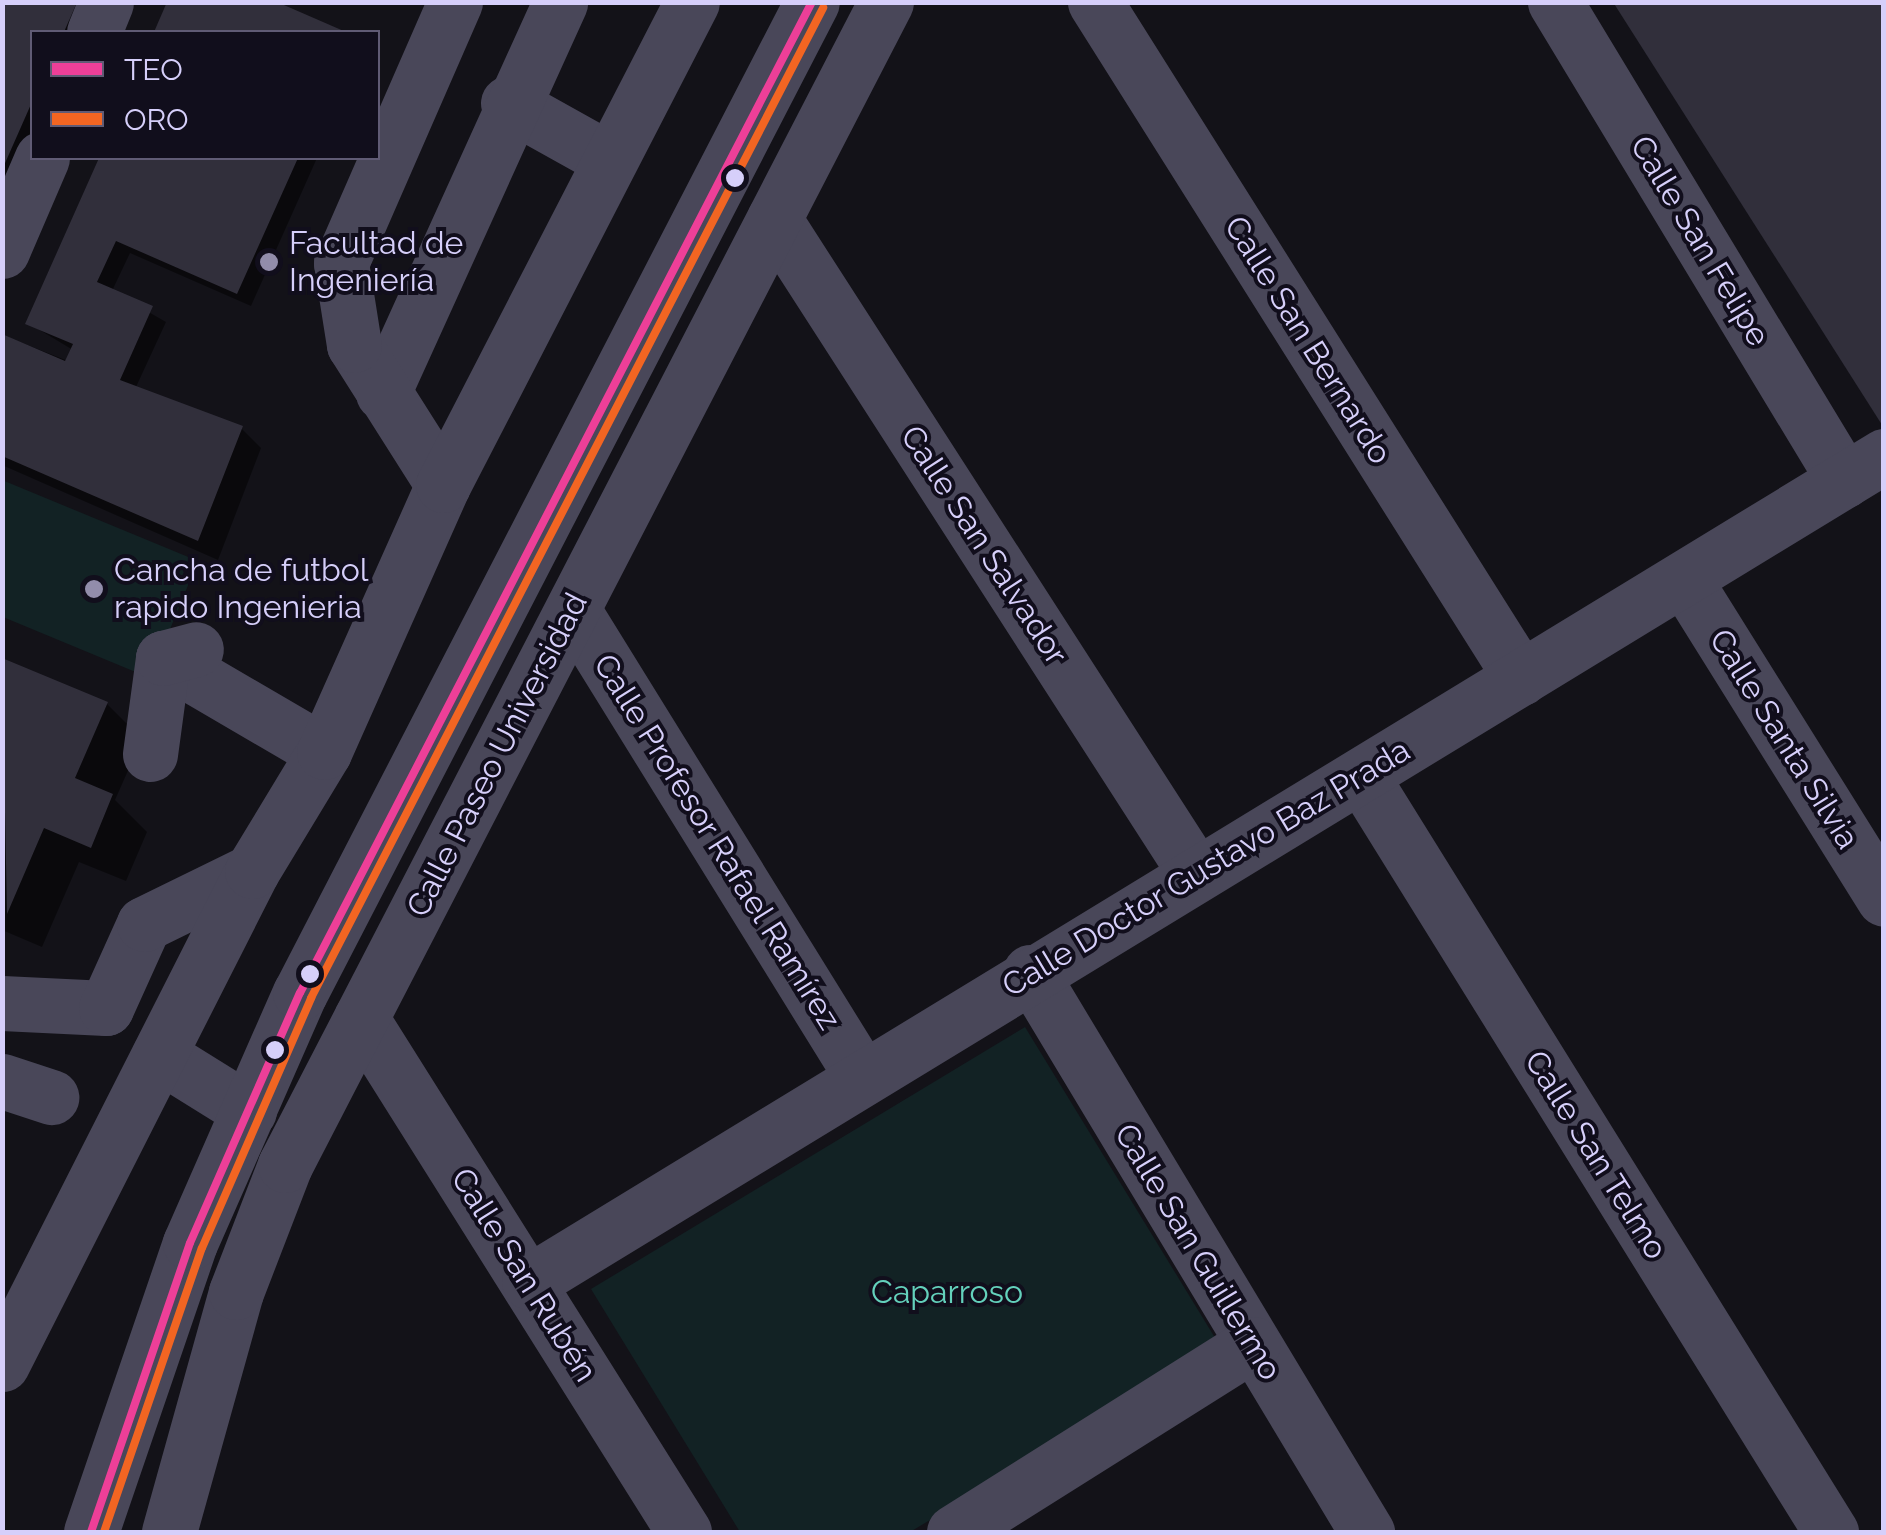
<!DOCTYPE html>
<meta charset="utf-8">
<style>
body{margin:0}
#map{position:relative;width:1886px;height:1535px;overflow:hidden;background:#131218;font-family:Raleway,sans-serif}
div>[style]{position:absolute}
.green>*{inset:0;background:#122224}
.shadow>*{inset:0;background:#0007}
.building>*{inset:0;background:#312f3b}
.minor>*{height:55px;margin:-27.5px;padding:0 27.5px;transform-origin:27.5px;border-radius:27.5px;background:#494759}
.bus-1>*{height:8px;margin:-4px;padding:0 4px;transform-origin:4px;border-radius:4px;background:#ed3f98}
.bus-2>*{height:8px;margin:-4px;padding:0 4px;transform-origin:4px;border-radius:4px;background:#f26522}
.dots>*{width:28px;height:28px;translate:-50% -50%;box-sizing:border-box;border:5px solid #110e1c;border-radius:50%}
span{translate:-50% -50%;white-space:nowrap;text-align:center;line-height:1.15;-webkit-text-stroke:8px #110e1c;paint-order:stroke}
.street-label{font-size:32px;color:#d6cffa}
.poi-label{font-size:32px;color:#d6cffa}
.left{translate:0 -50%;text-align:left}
.park-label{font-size:32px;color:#64d1bc}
.frame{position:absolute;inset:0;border:5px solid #d6cffa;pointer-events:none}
.legend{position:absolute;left:30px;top:30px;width:350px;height:130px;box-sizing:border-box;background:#110e1c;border:2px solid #605b75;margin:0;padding:12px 18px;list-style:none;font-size:30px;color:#d6cffa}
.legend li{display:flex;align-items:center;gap:20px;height:50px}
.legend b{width:50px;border:2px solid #605b75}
</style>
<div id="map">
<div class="green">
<i style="clip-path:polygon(2px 480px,198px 561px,150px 678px,3px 617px)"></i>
<i style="clip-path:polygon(1025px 1027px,1220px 1346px,910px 1532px,740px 1532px,591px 1289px)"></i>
</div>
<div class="shadow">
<i style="clip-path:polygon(2px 2px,114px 32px,32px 32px,32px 158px,58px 158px,2px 283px)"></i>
<i style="clip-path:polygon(170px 2px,271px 2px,340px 32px,157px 32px)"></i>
<i style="clip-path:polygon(101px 158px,317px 158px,251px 306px,130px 253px,112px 291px,166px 322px,136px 387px,241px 428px,261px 448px,218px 560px,2px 465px,2px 335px,68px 361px,73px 350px,28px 323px)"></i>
<i style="clip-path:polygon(2px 661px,107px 704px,142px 739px,115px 800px,147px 832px,126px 881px,79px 862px,42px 947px,2px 930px)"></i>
</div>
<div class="building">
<i style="clip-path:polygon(2px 2px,77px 2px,64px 32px,32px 32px,32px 102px,2px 170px)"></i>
<i style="clip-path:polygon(167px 2px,277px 2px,346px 32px,154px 32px)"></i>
<i style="clip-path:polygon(1613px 2px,1884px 2px,1884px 428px)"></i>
<i style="clip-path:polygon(99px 158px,298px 158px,237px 294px,116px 241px,97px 282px,153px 306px,120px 380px,243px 426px,198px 541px,2px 456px,2px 334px,65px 361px,73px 344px,25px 324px)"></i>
<i style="clip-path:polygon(2px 658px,108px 702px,75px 778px,113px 794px,91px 848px,44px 828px,7px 914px)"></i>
</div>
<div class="minor">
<i style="left:1095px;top:2px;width:799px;rotate:57.78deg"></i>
<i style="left:1555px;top:2px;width:559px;rotate:58.84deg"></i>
<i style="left:94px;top:32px;width:32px;rotate:-68deg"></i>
<i style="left:508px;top:103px;width:115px;rotate:29.2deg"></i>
<i style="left:774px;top:219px;width:776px;rotate:57.21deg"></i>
<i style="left:2px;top:251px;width:101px;rotate:-66.7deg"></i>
<i style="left:383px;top:393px;width:429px;rotate:-65.6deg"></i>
<i style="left:443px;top:485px;width:166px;rotate:-122.4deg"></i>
<i style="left:354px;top:345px;width:83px;rotate:-99deg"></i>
<i style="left:341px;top:263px;width:285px;rotate:-66.4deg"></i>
<i style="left:1684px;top:579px;width:377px;rotate:58deg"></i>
<i style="left:573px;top:610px;width:547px;rotate:58.23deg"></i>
<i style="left:163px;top:658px;width:186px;rotate:30.3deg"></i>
<i style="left:150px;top:754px;width:97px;rotate:-82.3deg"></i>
<i style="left:163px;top:658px;width:34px;rotate:-15deg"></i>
<i style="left:1362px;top:777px;width:889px;rotate:58.15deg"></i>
<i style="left:1030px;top:972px;width:654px;rotate:58.96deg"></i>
<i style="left:2px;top:1003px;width:104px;rotate:2.8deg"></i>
<i style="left:106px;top:1008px;width:92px;rotate:-65.7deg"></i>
<i style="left:144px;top:924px;width:120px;rotate:-26.1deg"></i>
<i style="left:361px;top:1018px;width:607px;rotate:57.85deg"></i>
<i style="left:159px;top:1055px;width:106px;rotate:31.9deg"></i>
<i style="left:2px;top:1081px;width:52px;rotate:18.1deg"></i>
<i style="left:529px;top:1282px;width:1587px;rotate:-31.37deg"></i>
<i style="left:2px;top:1364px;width:553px;rotate:-63.11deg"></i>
<i style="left:252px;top:871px;width:139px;rotate:-58.8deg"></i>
<i style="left:324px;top:752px;width:292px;rotate:-66deg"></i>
<i style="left:443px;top:485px;width:543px;rotate:-62.73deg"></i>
<i style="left:91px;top:1532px;width:305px;rotate:-71.1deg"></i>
<i style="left:190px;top:1243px;width:273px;rotate:-66.3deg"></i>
<i style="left:300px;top:993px;width:1115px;rotate:-62.68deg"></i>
<i style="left:169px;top:1532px;width:249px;rotate:-74.4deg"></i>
<i style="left:236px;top:1292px;width:136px;rotate:-68.9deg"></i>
<i style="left:285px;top:1165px;width:1309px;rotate:-62.67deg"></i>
<i style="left:954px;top:1532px;width:353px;rotate:-32.2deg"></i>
</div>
<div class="bus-1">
<i style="left:91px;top:1532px;width:305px;rotate:-71.1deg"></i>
<i style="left:190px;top:1243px;width:273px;rotate:-66.3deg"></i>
<i style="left:300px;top:993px;width:1115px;rotate:-62.68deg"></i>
</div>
<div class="bus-2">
<i style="left:104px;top:1532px;width:300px;rotate:-71deg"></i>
<i style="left:202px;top:1248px;width:273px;rotate:-66.4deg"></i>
<i style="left:311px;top:998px;width:1115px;rotate:-62.65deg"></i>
</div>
<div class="dots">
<i style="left:735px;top:178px;background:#d6cffa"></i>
<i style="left:269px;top:262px;background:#928dab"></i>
<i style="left:94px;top:589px;background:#928dab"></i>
<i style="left:310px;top:974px;background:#d6cffa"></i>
<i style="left:275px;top:1050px;background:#d6cffa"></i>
</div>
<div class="street-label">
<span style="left:1700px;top:241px;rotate:59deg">Calle San Felipe</span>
<span style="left:1308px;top:340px;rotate:58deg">Calle San Bernardo</span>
<span style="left:984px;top:545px;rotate:57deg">Calle San Salvador</span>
<span style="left:1784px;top:739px;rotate:58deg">Calle Santa Silvia</span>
<span style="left:497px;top:755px;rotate:-63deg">Calle Paseo Universidad</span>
<span style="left:717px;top:842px;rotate:58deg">Calle Profesor Rafael Ramírez</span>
<span style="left:1206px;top:868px;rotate:-31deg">Calle Doctor Gustavo Baz Prada</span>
<span style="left:1596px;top:1155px;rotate:58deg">Calle San Telmo</span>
<span style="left:1198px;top:1252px;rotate:59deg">Calle San Guillermo</span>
<span style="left:524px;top:1275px;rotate:58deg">Calle San Rubén</span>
</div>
<div class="poi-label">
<span class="left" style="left:289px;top:262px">Facultad de<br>Ingeniería</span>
<span class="left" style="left:114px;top:589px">Cancha de futbol<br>rapido Ingenieria</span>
</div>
<div class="park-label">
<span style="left:947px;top:1292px">Caparroso</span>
</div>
<div class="frame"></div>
<ul class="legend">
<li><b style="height:12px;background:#ed3f98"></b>TEO</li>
<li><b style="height:12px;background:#f26522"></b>ORO</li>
</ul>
</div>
